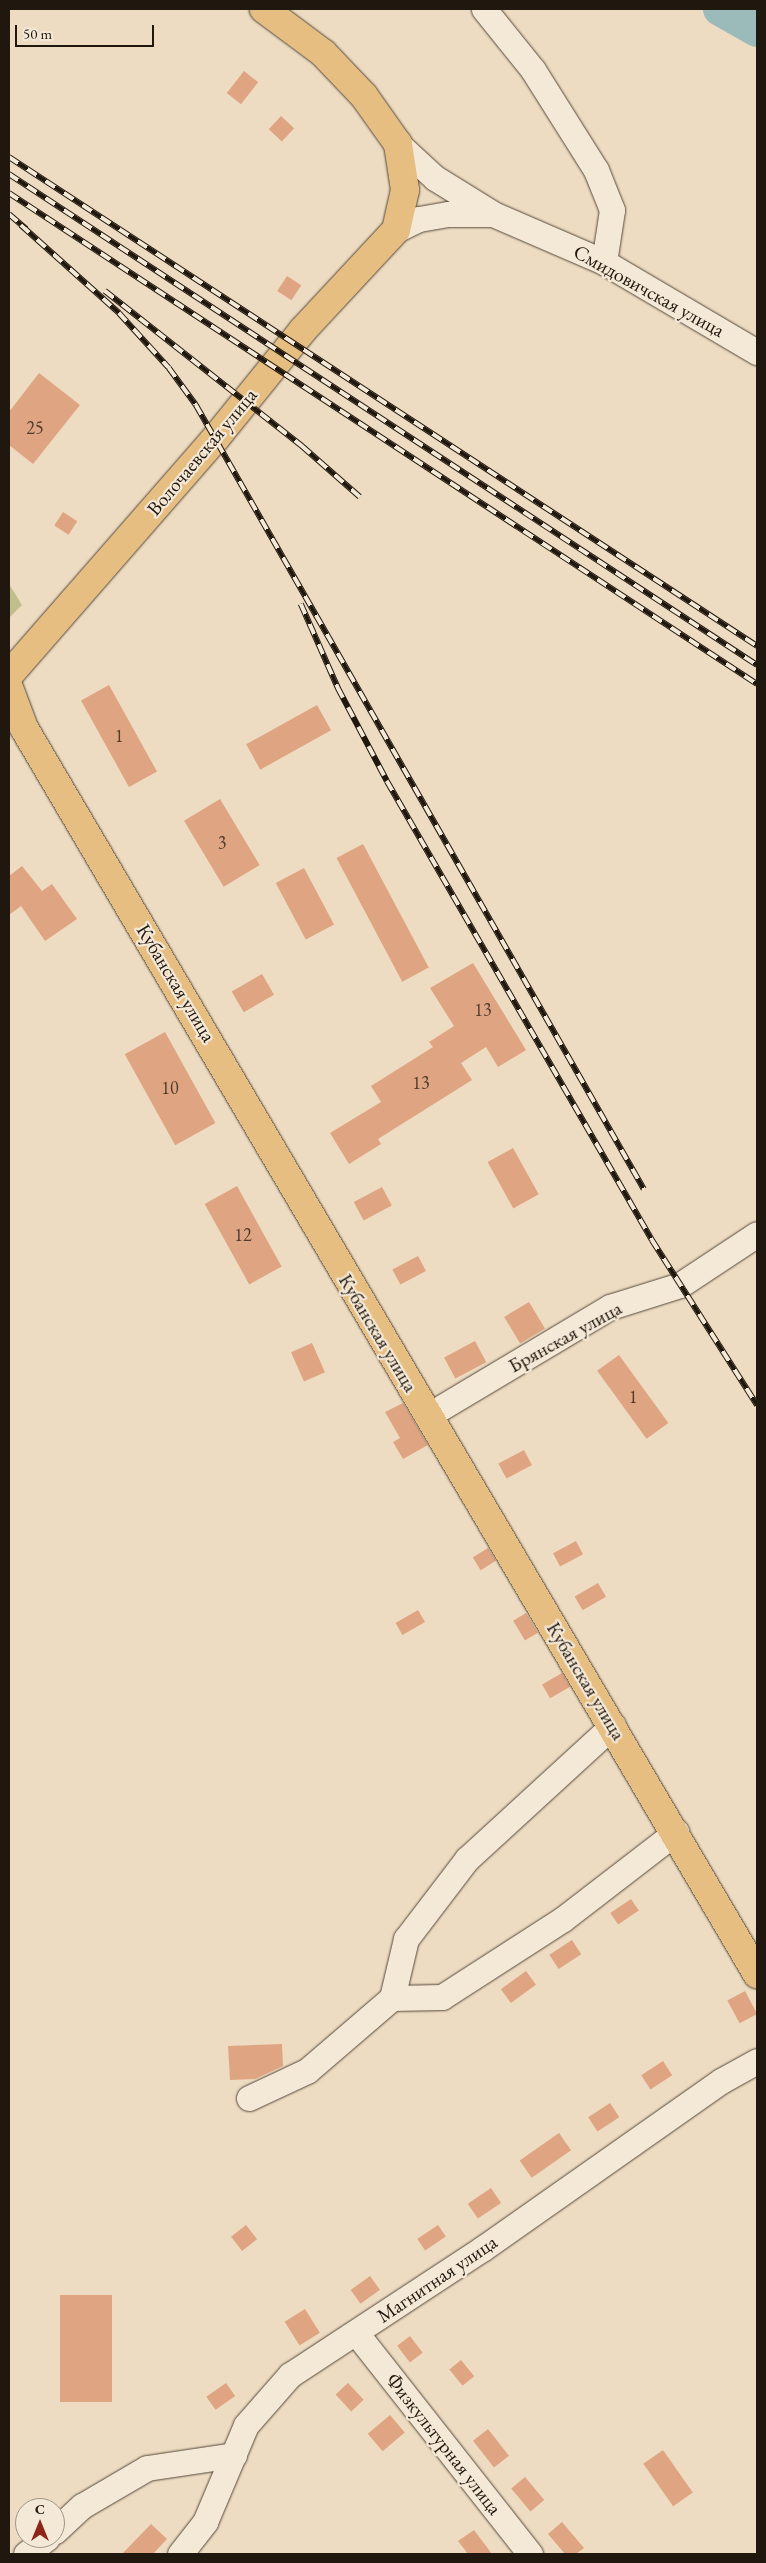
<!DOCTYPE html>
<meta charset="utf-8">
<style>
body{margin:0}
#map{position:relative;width:766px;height:2563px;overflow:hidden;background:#eedcc2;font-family:"EB Garamond",serif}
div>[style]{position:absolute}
.green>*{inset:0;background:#c1be8e}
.river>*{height:34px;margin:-17px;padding:0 17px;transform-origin:17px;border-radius:17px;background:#9bbaba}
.building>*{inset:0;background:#dfa481;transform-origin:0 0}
.roads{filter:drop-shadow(0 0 1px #54493b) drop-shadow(0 0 1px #54493b)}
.minor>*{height:25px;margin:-12.5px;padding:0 12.5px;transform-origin:12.5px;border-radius:12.5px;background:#f4e8d7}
.major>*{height:28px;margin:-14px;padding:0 14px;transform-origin:14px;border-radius:14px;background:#e7be81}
.rail>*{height:5.5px;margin-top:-2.75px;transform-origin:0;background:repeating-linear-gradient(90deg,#f4e8d7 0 11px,#20180e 0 22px);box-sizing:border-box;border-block:1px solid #20180e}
span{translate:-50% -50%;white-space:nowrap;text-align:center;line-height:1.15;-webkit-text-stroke:4.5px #f4e8d7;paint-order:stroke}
.number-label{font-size:18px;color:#503b2b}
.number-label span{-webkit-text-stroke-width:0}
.street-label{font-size:20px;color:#20180e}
.frame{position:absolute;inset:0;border:10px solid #20180e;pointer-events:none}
.north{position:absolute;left:15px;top:2498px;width:50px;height:50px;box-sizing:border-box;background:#f4e8d7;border:1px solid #9f9587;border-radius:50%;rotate:0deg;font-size:14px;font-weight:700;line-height:20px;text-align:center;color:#20180e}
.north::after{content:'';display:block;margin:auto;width:18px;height:22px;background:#8f2418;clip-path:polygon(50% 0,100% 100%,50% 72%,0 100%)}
.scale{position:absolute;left:15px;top:25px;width:139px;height:22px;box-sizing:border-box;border:2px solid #20180e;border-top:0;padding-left:6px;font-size:15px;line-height:18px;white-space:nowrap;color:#20180e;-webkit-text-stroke:4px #f4e8d7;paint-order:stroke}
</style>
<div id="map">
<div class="green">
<i style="clip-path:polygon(9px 584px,22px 605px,9px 618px)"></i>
</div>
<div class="river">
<i style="left:720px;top:9px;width:43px;rotate:29.6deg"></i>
</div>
<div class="building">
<i style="left:244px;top:71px;width:18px;height:28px;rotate:38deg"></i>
<i style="left:281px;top:116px;width:18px;height:18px;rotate:43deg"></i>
<i style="left:287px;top:276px;width:17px;height:18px;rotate:33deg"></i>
<i style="clip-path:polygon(39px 373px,80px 405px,33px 464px,9px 445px,9px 412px)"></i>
<i style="left:63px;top:512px;width:17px;height:16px;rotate:33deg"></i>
<i style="left:109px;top:685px;width:99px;height:32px;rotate:61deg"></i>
<i style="left:317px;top:705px;width:29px;height:81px;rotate:61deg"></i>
<i style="left:220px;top:799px;width:77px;height:42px;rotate:59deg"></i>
<i style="left:363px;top:844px;width:140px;height:30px;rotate:62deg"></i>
<i style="clip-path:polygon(22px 866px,42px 891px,52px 884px,77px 919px,45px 941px,21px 906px,9px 915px,9px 876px)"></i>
<i style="left:304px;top:868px;width:64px;height:32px;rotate:62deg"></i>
<i style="clip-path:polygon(473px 963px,526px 1050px,498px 1067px,486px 1047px,461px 1063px,472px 1080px,378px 1139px,381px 1144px,349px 1164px,330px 1133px,381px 1102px,371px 1086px,433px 1047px,429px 1042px,454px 1026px,430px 988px)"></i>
<i style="left:262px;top:974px;width:24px;height:35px;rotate:60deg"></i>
<i style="left:165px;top:1032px;width:104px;height:46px;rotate:61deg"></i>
<i style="left:513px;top:1148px;width:53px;height:29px;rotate:61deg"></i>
<i style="left:237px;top:1186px;width:92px;height:37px;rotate:61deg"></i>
<i style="left:382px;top:1187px;width:21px;height:32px;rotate:62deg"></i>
<i style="left:418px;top:1256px;width:17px;height:29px;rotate:62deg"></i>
<i style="left:529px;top:1302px;width:31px;height:29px;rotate:59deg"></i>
<i style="left:475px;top:1341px;width:24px;height:35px;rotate:62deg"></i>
<i style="left:312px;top:1343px;width:32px;height:23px;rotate:66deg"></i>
<i style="left:619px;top:1355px;width:84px;height:27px;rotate:54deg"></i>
<i style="clip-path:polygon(403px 1403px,428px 1445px,403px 1459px,393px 1442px,400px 1438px,385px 1412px)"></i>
<i style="left:524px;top:1450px;width:17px;height:29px;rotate:62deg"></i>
<i style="left:576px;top:1541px;width:15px;height:26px;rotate:62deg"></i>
<i style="left:488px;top:1548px;width:15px;height:18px;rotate:58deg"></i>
<i style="left:598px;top:1583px;width:16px;height:27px;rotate:60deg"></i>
<i style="left:418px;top:1610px;width:14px;height:26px;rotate:60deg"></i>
<i style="left:526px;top:1613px;width:23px;height:15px;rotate:59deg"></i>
<i style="left:562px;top:1673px;width:16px;height:23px;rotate:60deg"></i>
<i style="left:631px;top:1899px;width:14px;height:25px;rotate:56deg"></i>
<i style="left:572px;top:1940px;width:17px;height:27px;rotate:57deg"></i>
<i style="left:526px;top:1971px;width:17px;height:31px;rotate:54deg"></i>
<i style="left:745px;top:1991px;width:26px;height:20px;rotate:62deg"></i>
<i style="clip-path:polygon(282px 2044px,283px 2066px,255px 2079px,230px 2080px,228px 2046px)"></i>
<i style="left:663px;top:2061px;width:17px;height:26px;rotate:57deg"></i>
<i style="left:610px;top:2103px;width:17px;height:26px;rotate:57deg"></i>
<i style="left:559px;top:2133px;width:21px;height:48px;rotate:55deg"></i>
<i style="left:491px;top:2188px;width:18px;height:28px;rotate:56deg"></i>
<i style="left:246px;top:2225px;width:18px;height:19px;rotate:52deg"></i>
<i style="left:438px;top:2225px;width:14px;height:25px;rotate:56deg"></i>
<i style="left:370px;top:2276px;width:17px;height:24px;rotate:54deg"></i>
<i style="left:60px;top:2295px;width:52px;height:107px"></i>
<i style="left:305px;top:2309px;width:28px;height:24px;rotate:58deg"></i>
<i style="left:410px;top:2336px;width:21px;height:16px;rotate:53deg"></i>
<i style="left:461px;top:2360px;width:21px;height:15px;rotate:51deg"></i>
<i style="left:226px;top:2383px;width:16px;height:24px;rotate:55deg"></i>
<i style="left:348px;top:2383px;width:23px;height:17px;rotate:47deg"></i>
<i style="left:390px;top:2415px;width:23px;height:29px;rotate:50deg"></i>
<i style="left:488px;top:2429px;width:34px;height:19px;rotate:52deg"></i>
<i style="left:663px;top:2450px;width:52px;height:24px;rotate:55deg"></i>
<i style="left:525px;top:2477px;width:30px;height:18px;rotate:50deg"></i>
<i style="clip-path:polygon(562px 2522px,584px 2548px,576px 2554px,565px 2554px,548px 2534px)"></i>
<i style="clip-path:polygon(151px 2524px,167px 2539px,153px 2554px,122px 2554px)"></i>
<i style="clip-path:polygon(474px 2530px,492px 2554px,468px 2554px,458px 2541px)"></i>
</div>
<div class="roads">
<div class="minor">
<i style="left:484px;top:9px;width:78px;rotate:51.2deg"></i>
<i style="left:533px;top:70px;width:118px;rotate:57.8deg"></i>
<i style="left:596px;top:170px;width:43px;rotate:68.2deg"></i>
<i style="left:612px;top:210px;width:53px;rotate:98.7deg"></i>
<i style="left:398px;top:144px;width:50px;rotate:42.6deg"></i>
<i style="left:435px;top:178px;width:65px;rotate:31.7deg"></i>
<i style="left:396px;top:230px;width:25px;rotate:-26deg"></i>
<i style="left:419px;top:219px;width:29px;rotate:-10deg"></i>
<i style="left:448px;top:214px;width:45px"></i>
<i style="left:493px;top:214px;width:121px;rotate:23.4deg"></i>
<i style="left:604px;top:262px;width:178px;rotate:30.5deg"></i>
<i style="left:427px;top:1416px;width:213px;rotate:-30.8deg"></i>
<i style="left:610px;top:1307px;width:73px;rotate:-17.4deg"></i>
<i style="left:680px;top:1285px;width:92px;rotate:-33.5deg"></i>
<i style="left:392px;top:1998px;width:50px;rotate:-1.1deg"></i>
<i style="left:442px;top:1997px;width:144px;rotate:-32.8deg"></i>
<i style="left:563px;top:1919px;width:143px;rotate:-37.6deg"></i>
<i style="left:249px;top:2098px;width:64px;rotate:-25deg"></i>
<i style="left:307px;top:2071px;width:112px;rotate:-40.7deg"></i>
<i style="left:392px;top:1998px;width:61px;rotate:-76.7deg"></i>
<i style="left:406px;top:1939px;width:101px;rotate:-52.7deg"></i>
<i style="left:467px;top:1859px;width:198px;rotate:-42.5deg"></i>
<i style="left:357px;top:2334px;width:280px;rotate:51.8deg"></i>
<i style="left:55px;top:2531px;width:37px;rotate:-43deg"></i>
<i style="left:82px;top:2506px;width:75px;rotate:-30.3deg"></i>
<i style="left:147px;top:2468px;width:88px;rotate:-8.5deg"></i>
<i style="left:26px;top:2554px;width:26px;rotate:-37deg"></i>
<i style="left:180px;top:2554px;width:41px;rotate:-52deg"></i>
<i style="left:205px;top:2522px;width:105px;rotate:-67.1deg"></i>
<i style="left:246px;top:2425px;width:67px;rotate:-48.7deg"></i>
<i style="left:290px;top:2375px;width:230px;rotate:-33.3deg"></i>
<i style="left:482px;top:2249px;width:292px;rotate:-35.1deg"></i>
<i style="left:721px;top:2081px;width:41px;rotate:-29.1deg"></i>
</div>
<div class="major">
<i style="left:9px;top:675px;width:313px;rotate:-48.9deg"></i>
<i style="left:215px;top:439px;width:139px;rotate:-51.1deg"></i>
<i style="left:302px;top:331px;width:138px;rotate:-47.1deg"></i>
<i style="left:396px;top:230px;width:41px;rotate:-77.3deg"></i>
<i style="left:405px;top:190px;width:47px;rotate:-98.7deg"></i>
<i style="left:398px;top:144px;width:59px;rotate:-125.3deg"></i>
<i style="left:364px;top:96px;width:59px;rotate:-133.6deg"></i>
<i style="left:323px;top:53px;width:74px;rotate:-143.3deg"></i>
<i style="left:9px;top:688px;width:43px;rotate:69.4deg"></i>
<i style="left:24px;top:728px;width:1446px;rotate:59.53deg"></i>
</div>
</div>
<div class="rail">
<i style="left:9px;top:157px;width:894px;rotate:33.17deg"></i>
<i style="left:9px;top:174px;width:895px;rotate:33.28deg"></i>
<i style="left:9px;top:193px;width:895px;rotate:33.28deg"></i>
<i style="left:9px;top:214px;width:23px;rotate:41deg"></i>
<i style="left:21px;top:225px;width:132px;rotate:41.9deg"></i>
<i style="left:119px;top:313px;width:74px;rotate:47.7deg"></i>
<i style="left:169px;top:368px;width:46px;rotate:53.9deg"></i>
<i style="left:196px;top:405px;width:903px;rotate:60.26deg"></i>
<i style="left:105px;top:291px;width:251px;rotate:38.2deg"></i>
<i style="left:302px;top:446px;width:77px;rotate:41.3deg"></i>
<i style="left:301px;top:604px;width:92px;rotate:66.2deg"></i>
<i style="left:338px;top:688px;width:105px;rotate:62.2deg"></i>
<i style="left:387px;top:781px;width:530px;rotate:60deg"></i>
<i style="left:652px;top:1240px;width:196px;rotate:57.5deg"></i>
</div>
<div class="number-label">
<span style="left:35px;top:428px">25</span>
<span style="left:119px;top:736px">1</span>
<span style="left:222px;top:843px">3</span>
<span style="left:483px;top:1010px">13</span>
<span style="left:421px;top:1083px">13</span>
<span style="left:170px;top:1088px">10</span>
<span style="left:243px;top:1235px">12</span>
<span style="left:633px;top:1397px">1</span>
</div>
<div class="street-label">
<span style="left:649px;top:291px;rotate:29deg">Смидовичская улица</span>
<span style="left:202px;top:452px;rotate:-50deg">Волочаевская улица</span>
<span style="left:176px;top:983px;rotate:59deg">Кубанская улица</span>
<span style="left:378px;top:1333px;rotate:59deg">Кубанская улица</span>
<span style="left:565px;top:1337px;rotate:-29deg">Брянская улица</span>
<span style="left:586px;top:1681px;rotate:59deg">Кубанская улица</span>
<span style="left:437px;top:2279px;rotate:-34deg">Магнитная улица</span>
<span style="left:444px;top:2444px;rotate:52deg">Физкультурная улица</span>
</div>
<div class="frame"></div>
<div class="north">С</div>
<div class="scale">50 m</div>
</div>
